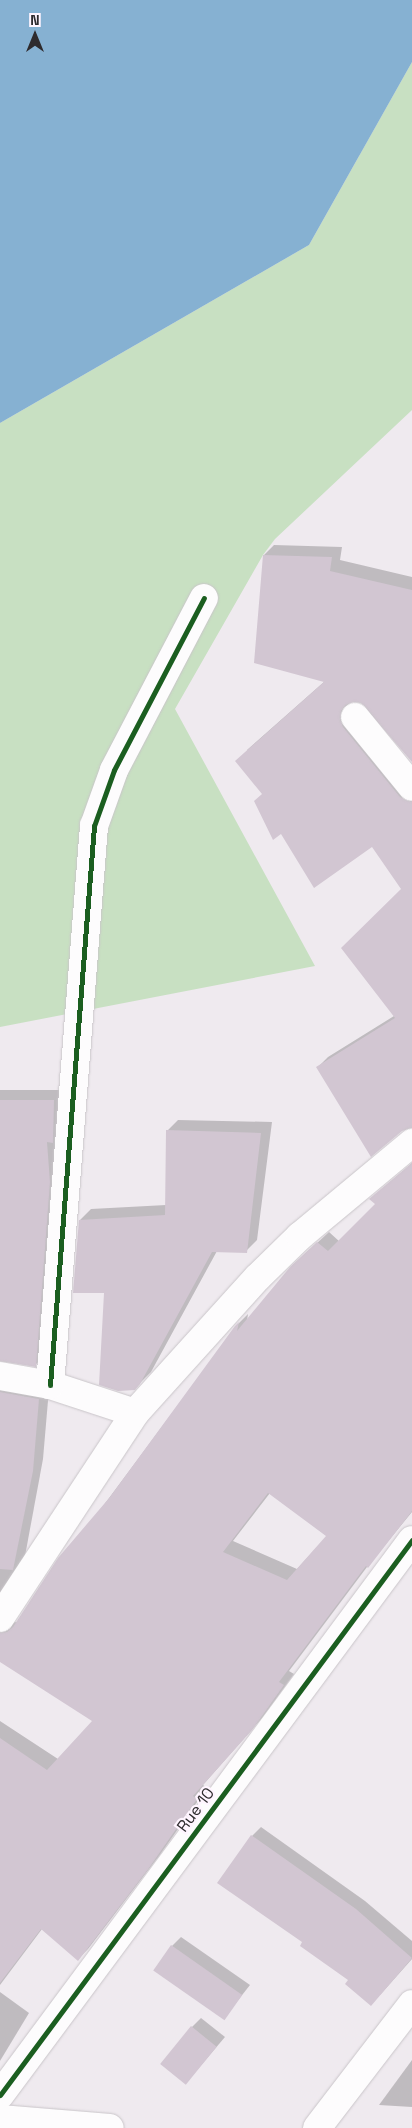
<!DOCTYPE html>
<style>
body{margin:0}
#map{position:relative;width:412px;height:2128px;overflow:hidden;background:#efeaef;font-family:"Space Grotesk",sans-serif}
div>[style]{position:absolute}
.green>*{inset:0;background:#c8e0c2}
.water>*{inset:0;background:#86b1d2}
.shadow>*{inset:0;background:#0003}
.building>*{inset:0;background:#d2c6d2;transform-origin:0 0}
.roads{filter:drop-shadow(0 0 1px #c9c5c9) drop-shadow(0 0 1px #c9c5c9)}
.street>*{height:28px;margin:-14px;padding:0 14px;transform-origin:14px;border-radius:14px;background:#fdfcfd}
.cycleway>*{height:5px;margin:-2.5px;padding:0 2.5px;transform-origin:2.5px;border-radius:2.5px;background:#1b5e20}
span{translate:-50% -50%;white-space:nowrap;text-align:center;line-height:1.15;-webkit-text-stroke:4.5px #fff5ff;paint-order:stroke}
.street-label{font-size:16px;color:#2e2b2e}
.north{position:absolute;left:10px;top:10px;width:50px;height:50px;-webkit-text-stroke:4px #fff5ff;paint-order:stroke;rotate:0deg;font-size:14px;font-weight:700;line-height:20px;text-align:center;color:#2e2b2e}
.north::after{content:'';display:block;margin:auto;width:18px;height:22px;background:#2e2b2e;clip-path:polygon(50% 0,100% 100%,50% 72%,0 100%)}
</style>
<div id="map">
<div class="green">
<i style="clip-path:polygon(412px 62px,412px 410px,275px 539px,263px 555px,175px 709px,315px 966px,0 1027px,0 423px,309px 245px)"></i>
</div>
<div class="water">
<i style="clip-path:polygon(0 0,412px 0,412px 62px,309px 245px,0 423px)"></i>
</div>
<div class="shadow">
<i style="clip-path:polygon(274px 545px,342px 547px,340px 560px,412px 577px,412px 760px,361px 701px,350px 701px,350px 709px,412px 788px,412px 1127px,318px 1067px,328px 1057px,394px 1016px,402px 889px,373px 845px,263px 794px,247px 750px,325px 681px,264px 555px)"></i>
<i style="clip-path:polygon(0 1090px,65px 1090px,46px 1355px,35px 1365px,0 1361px)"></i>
<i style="clip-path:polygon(178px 1120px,272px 1122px,257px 1240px,246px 1251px,217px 1251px,151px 1372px,134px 1389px,105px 1292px,80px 1220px,91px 1209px,166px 1205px,167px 1131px)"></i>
<i style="clip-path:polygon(evenodd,412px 1163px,412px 1512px,367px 1567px,289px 1671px,294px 1674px,262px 1718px,203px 1785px,207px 1788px,159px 1856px,88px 1949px,78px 1959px,42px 1929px,0 1985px,0 1721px,58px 1759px,94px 1721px,0 1661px,0 1618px,10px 1623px,17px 1622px,239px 1323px,248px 1314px,247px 1321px,302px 1257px,329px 1232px,340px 1242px,376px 1204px,371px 1199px,412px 1163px,270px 1493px,327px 1536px,297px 1569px,233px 1541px,270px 1493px)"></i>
<i style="clip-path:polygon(0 1377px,49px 1389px,43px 1459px,25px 1556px,0 1596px)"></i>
<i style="clip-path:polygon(261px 1827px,365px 1901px,412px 1941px,412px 1959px,380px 1995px,350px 1980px,303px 1942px,252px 1836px)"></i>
<i style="clip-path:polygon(181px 1937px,250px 1985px,224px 2018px,172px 1946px)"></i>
<i style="clip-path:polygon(0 1992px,29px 2013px,0 2061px)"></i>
<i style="clip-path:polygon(201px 2018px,225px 2037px,186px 2083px,192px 2027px)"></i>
<i style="clip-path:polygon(412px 2060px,412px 2107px,379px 2105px)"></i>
</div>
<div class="building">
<i style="clip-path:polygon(263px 555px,332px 557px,330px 571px,412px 590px,412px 762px,361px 703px,353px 702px,346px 705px,341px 711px,340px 719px,343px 727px,400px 797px,412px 802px,412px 1128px,402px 1131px,371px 1157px,316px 1067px,395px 1018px,341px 948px,401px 889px,372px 847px,314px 888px,281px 834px,273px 840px,254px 801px,262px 794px,235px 761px,324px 682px,254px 663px)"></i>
<i style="clip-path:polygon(0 1100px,54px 1100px,53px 1143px,47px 1142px,50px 1182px,36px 1367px,0 1361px)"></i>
<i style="clip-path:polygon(166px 1130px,261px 1133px,247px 1253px,212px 1252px,140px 1384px,135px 1390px,118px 1391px,99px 1385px,104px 1293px,73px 1293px,79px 1220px,165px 1215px)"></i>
<i style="clip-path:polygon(evenodd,412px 1163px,412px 1511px,368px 1568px,366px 1566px,279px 1682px,284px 1685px,252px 1730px,193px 1796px,197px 1799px,149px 1868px,78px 1961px,41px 1929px,0 1983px,0 1738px,47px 1770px,92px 1721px,0 1662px,0 1633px,7px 1632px,13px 1627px,58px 1558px,110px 1497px,235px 1326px,239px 1322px,237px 1331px,290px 1267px,317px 1242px,328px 1251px,375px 1204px,369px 1199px,412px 1163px,268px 1493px,326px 1536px,287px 1580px,223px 1552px,268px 1493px)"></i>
<i style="clip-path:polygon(0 1392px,39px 1399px,33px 1471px,13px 1570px,0 1569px)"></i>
<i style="clip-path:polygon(251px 1835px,356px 1909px,412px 1958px,371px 2006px,345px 1984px,348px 1980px,300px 1946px,302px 1942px,217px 1883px)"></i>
<i style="left:171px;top:1945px;width:87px;height:31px;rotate:35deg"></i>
<i style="left:191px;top:2026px;width:33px;height:49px;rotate:39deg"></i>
</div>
<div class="roads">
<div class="street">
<i style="left:355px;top:717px;width:90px;rotate:50.8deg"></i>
<i style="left:0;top:1376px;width:51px;rotate:10.2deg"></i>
<i style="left:50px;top:1385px;width:89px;rotate:18.2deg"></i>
<i style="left:50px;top:1385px;width:561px;rotate:-85.5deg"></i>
<i style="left:94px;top:826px;width:59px;rotate:-70.3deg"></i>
<i style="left:114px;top:770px;width:194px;rotate:-62.4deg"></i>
<i style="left:0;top:1618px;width:245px;rotate:-56.6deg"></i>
<i style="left:135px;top:1413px;width:183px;rotate:-47.9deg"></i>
<i style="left:258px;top:1277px;width:59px;rotate:-44.3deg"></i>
<i style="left:300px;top:1236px;width:146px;rotate:-39.7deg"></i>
<i style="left:0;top:2095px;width:691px;rotate:-53.41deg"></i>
<i style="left:0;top:2119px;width:110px;rotate:4.7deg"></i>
<i style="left:317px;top:2128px;width:156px;rotate:-52.5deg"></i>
</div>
</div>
<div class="cycleway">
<i style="left:50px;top:1385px;width:561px;rotate:-85.5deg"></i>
<i style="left:94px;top:826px;width:59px;rotate:-70.3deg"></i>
<i style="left:114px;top:770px;width:194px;rotate:-62.4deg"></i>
<i style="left:0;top:2095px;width:691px;rotate:-53.41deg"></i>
</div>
<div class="street-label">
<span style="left:196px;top:1810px;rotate:-53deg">Rue 10</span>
</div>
<div class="north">N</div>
</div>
